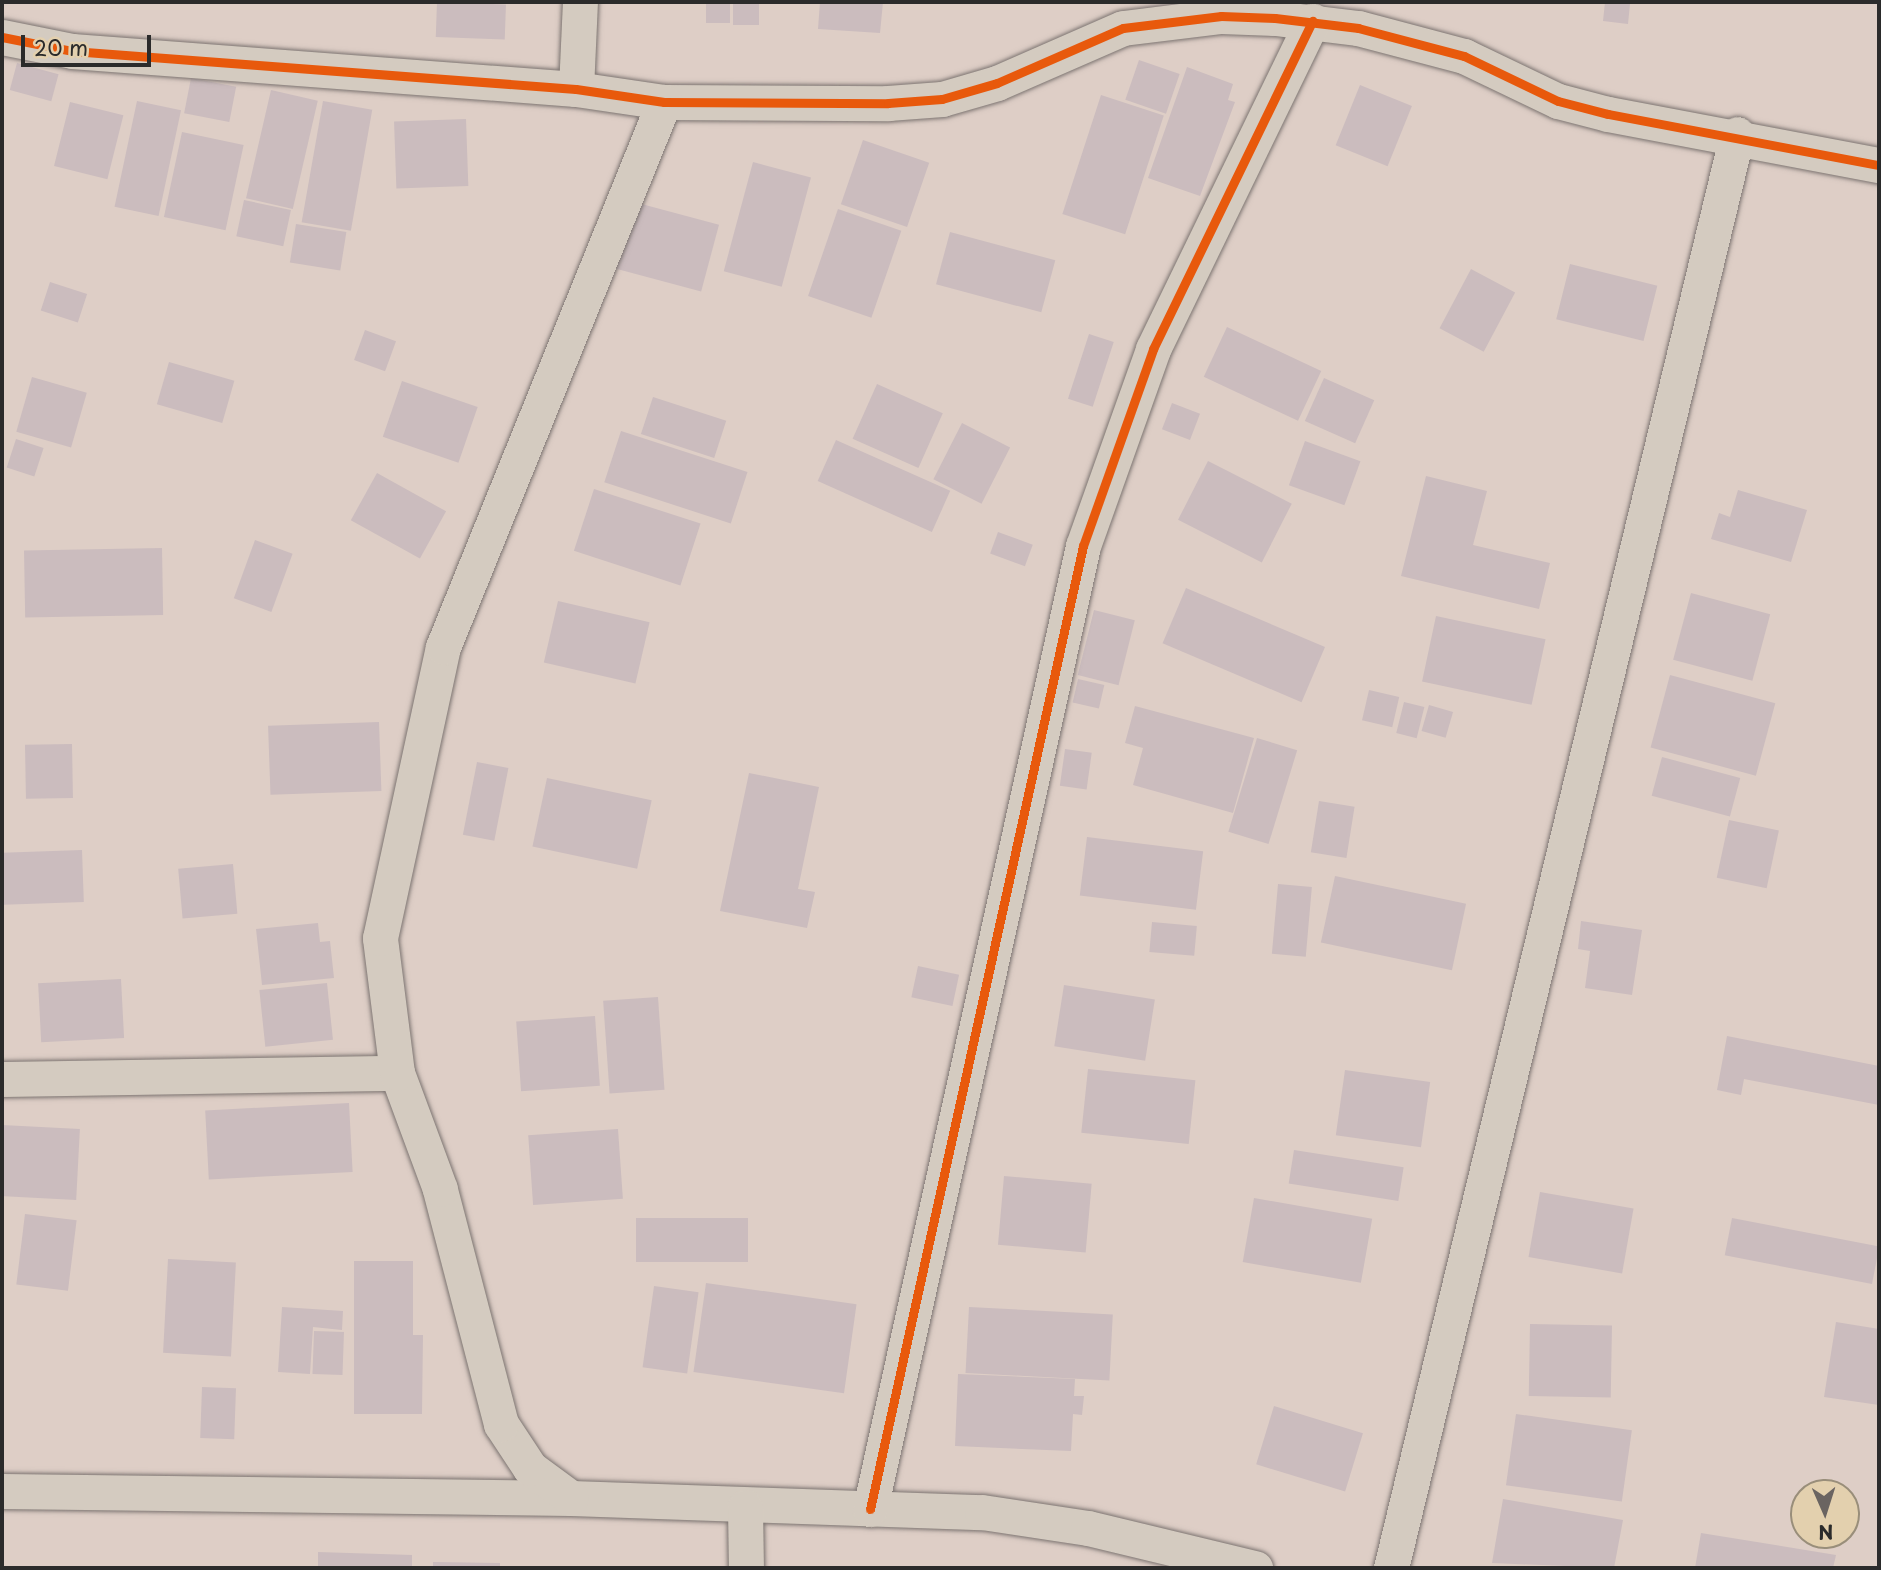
<!DOCTYPE html>
<style>
body{margin:0}
#map{position:relative;width:1881px;height:1570px;overflow:hidden;background:#decec6;font-family:"Playpen Sans",sans-serif}
div>[style]{position:absolute}
.building>*{inset:0;background:#cbbcbe;transform-origin:0 0}
.roads{filter:drop-shadow(0 0 2px #7c7471) drop-shadow(0 0 2px #7c7471)}
.minor>*{height:35px;margin:-17.5px;padding:0 17.5px;transform-origin:17.5px;border-radius:17.5px;background:#d4cbc0}
.cycleway>*{height:9px;margin:-4.5px;padding:0 4.5px;transform-origin:4.5px;border-radius:4.5px;background:#e8590c}
span{translate:-50% -50%;white-space:nowrap;text-align:center;line-height:1.15;-webkit-text-stroke:6px #e3d0ae;paint-order:stroke}
.frame{position:absolute;inset:0;border:4px solid #2b2b2b;pointer-events:none}
.north{position:absolute;left:1790px;top:1479px;width:70px;height:70px;box-sizing:border-box;background:#e3d0ae;border:2px solid #998e7a;border-radius:50%;rotate:177deg;font-size:19px;font-weight:700;line-height:28px;text-align:center;color:#2b2b2b}
.north::after{content:'';display:block;margin:auto;width:24px;height:32px;background:#6a6461;clip-path:polygon(50% 0,100% 100%,50% 72%,0 100%)}
.scale{position:absolute;left:21px;top:35px;width:130px;height:32px;box-sizing:border-box;border:4px solid #2b2b2b;border-top:0;padding-left:9px;font-size:21px;line-height:24px;white-space:nowrap;color:#2b2b2b;-webkit-text-stroke:5px #e3d0ae;paint-order:stroke}
</style>
<div id="map">
<div class="building">
<i style="left:437px;top:2px;width:69px;height:35px;rotate:2deg"></i>
<i style="left:706px;top:2px;width:24px;height:21px"></i>
<i style="left:733px;top:2px;width:26px;height:23px"></i>
<i style="clip-path:polygon(820px 2px,883px 2px,880px 33px,818px 29px)"></i>
<i style="clip-path:polygon(1605px 2px,1648px 2px,1630px 4px,1628px 24px,1603px 21px)"></i>
<i style="left:1139px;top:60px;width:43px;height:42px;rotate:19deg"></i>
<i style="left:17px;top:63px;width:43px;height:28px;rotate:15deg"></i>
<i style="clip-path:polygon(1187px 67px,1233px 84px,1228px 100px,1235px 102px,1200px 196px,1148px 178px)"></i>
<i style="left:191px;top:78px;width:46px;height:36px;rotate:11deg"></i>
<i style="left:1360px;top:85px;width:56px;height:65px;rotate:22deg"></i>
<i style="left:271px;top:90px;width:48px;height:111px;rotate:13deg"></i>
<i style="left:1101px;top:95px;width:66px;height:125px;rotate:18deg"></i>
<i style="left:137px;top:101px;width:45px;height:108px;rotate:12deg"></i>
<i style="left:323px;top:101px;width:50px;height:123px;rotate:10deg"></i>
<i style="left:70px;top:102px;width:55px;height:66px;rotate:14deg"></i>
<i style="left:466px;top:119px;width:67px;height:72px;rotate:88deg"></i>
<i style="left:182px;top:132px;width:63px;height:87px;rotate:12deg"></i>
<i style="left:863px;top:140px;width:70px;height:68px;rotate:19deg"></i>
<i style="left:753px;top:162px;width:60px;height:113px;rotate:15deg"></i>
<i style="left:244px;top:200px;width:48px;height:37px;rotate:12deg"></i>
<i style="left:634px;top:202px;width:88px;height:69px;rotate:15deg"></i>
<i style="left:838px;top:209px;width:67px;height:92px;rotate:19deg"></i>
<i style="left:296px;top:224px;width:51px;height:39px;rotate:9deg"></i>
<i style="left:950px;top:232px;width:109px;height:54px;rotate:15deg"></i>
<i style="left:1570px;top:264px;width:90px;height:57px;rotate:14deg"></i>
<i style="left:1471px;top:269px;width:50px;height:67px;rotate:28deg"></i>
<i style="left:50px;top:282px;width:39px;height:30px;rotate:18deg"></i>
<i style="left:1227px;top:327px;width:104px;height:55px;rotate:25deg"></i>
<i style="left:365px;top:330px;width:33px;height:32px;rotate:20deg"></i>
<i style="left:1089px;top:334px;width:26px;height:68px;rotate:18deg"></i>
<i style="left:169px;top:362px;width:68px;height:44px;rotate:16deg"></i>
<i style="left:32px;top:377px;width:57px;height:57px;rotate:16deg"></i>
<i style="left:1324px;top:378px;width:55px;height:47px;rotate:24deg"></i>
<i style="left:402px;top:381px;width:80px;height:59px;rotate:19deg"></i>
<i style="left:877px;top:384px;width:72px;height:60px;rotate:24deg"></i>
<i style="left:653px;top:397px;width:77px;height:39px;rotate:18deg"></i>
<i style="left:1172px;top:403px;width:30px;height:28px;rotate:21deg"></i>
<i style="left:962px;top:423px;width:54px;height:63px;rotate:27deg"></i>
<i style="left:621px;top:431px;width:133px;height:54px;rotate:18deg"></i>
<i style="left:16px;top:439px;width:29px;height:30px;rotate:18deg"></i>
<i style="left:836px;top:440px;width:125px;height:45px;rotate:24deg"></i>
<i style="left:1305px;top:441px;width:59px;height:47px;rotate:20deg"></i>
<i style="left:1208px;top:461px;width:94px;height:66px;rotate:27deg"></i>
<i style="left:377px;top:473px;width:79px;height:54px;rotate:29deg"></i>
<i style="clip-path:polygon(1426px 476px,1487px 491px,1473px 545px,1550px 563px,1539px 609px,1401px 576px)"></i>
<i style="left:594px;top:489px;width:112px;height:65px;rotate:18deg"></i>
<i style="clip-path:polygon(1738px 490px,1807px 510px,1791px 562px,1711px 539px,1719px 513px,1730px 517px)"></i>
<i style="left:998px;top:532px;width:37px;height:23px;rotate:20deg"></i>
<i style="left:255px;top:540px;width:40px;height:62px;rotate:20deg"></i>
<i style="left:162px;top:548px;width:67px;height:138px;rotate:89deg"></i>
<i style="left:1186px;top:588px;width:151px;height:60px;rotate:23deg"></i>
<i style="left:1691px;top:593px;width:82px;height:69px;rotate:15deg"></i>
<i style="left:558px;top:601px;width:94px;height:63px;rotate:13deg"></i>
<i style="left:1094px;top:610px;width:42px;height:67px;rotate:14deg"></i>
<i style="left:1436px;top:616px;width:112px;height:67px;rotate:12deg"></i>
<i style="left:1670px;top:675px;width:109px;height:75px;rotate:15deg"></i>
<i style="left:1078px;top:679px;width:27px;height:24px;rotate:13deg"></i>
<i style="left:1369px;top:690px;width:31px;height:31px;rotate:13deg"></i>
<i style="left:1404px;top:702px;width:21px;height:32px;rotate:14deg"></i>
<i style="left:1429px;top:705px;width:25px;height:27px;rotate:16deg"></i>
<i style="clip-path:polygon(1135px 706px,1254px 738px,1233px 813px,1133px 785px,1143px 748px,1125px 743px)"></i>
<i style="left:379px;top:722px;width:69px;height:111px;rotate:88deg"></i>
<i style="left:1257px;top:738px;width:42px;height:98px;rotate:17deg"></i>
<i style="left:72px;top:744px;width:54px;height:47px;rotate:89deg"></i>
<i style="left:1065px;top:749px;width:27px;height:37px;rotate:8deg"></i>
<i style="left:1662px;top:757px;width:81px;height:40px;rotate:15deg"></i>
<i style="left:477px;top:762px;width:32px;height:74px;rotate:11deg"></i>
<i style="clip-path:polygon(749px 773px,819px 787px,798px 889px,815px 892px,807px 928px,720px 911px)"></i>
<i style="left:547px;top:778px;width:107px;height:70px;rotate:12deg"></i>
<i style="left:1319px;top:801px;width:36px;height:52px;rotate:9deg"></i>
<i style="left:1729px;top:820px;width:51px;height:59px;rotate:12deg"></i>
<i style="left:1087px;top:837px;width:117px;height:59px;rotate:7deg"></i>
<i style="left:82px;top:850px;width:52px;height:80px;rotate:88deg"></i>
<i style="left:233px;top:864px;width:50px;height:55px;rotate:85deg"></i>
<i style="left:1335px;top:876px;width:134px;height:68px;rotate:12deg"></i>
<i style="left:1278px;top:884px;width:34px;height:70px;rotate:5deg"></i>
<i style="clip-path:polygon(1581px 921px,1642px 930px,1632px 995px,1585px 988px,1590px 951px,1578px 949px)"></i>
<i style="left:1152px;top:922px;width:45px;height:30px;rotate:5deg"></i>
<i style="clip-path:polygon(318px 923px,320px 942px,330px 941px,334px 978px,262px 985px,256px 929px)"></i>
<i style="left:918px;top:966px;width:42px;height:32px;rotate:12deg"></i>
<i style="left:121px;top:979px;width:59px;height:83px;rotate:87deg"></i>
<i style="left:327px;top:983px;width:57px;height:68px;rotate:84deg"></i>
<i style="left:1064px;top:985px;width:92px;height:62px;rotate:9deg"></i>
<i style="left:658px;top:997px;width:93px;height:55px;rotate:86deg"></i>
<i style="left:595px;top:1016px;width:70px;height:79px;rotate:86deg"></i>
<i style="clip-path:polygon(1727px 1036px,1879px 1066px,1879px 1105px,1744px 1079px,1741px 1095px,1717px 1090px)"></i>
<i style="left:1088px;top:1069px;width:108px;height:64px;rotate:6deg"></i>
<i style="left:1345px;top:1070px;width:86px;height:66px;rotate:8deg"></i>
<i style="left:349px;top:1103px;width:69px;height:144px;rotate:87deg"></i>
<i style="left:2px;top:1125px;width:78px;height:71px;rotate:3deg"></i>
<i style="left:618px;top:1129px;width:70px;height:90px;rotate:86deg"></i>
<i style="left:1294px;top:1150px;width:111px;height:34px;rotate:9deg"></i>
<i style="left:1004px;top:1176px;width:88px;height:69px;rotate:5deg"></i>
<i style="left:1540px;top:1192px;width:95px;height:66px;rotate:10deg"></i>
<i style="left:1254px;top:1198px;width:120px;height:65px;rotate:10deg"></i>
<i style="left:25px;top:1214px;width:52px;height:71px;rotate:7deg"></i>
<i style="left:636px;top:1218px;width:112px;height:44px"></i>
<i style="left:1732px;top:1218px;width:150px;height:38px;rotate:11deg"></i>
<i style="left:168px;top:1259px;width:68px;height:94px;rotate:3deg"></i>
<i style="clip-path:polygon(354px 1261px,413px 1261px,413px 1335px,423px 1335px,422px 1414px,354px 1414px)"></i>
<i style="left:706px;top:1283px;width:152px;height:90px;rotate:8deg"></i>
<i style="left:654px;top:1286px;width:45px;height:82px;rotate:8deg"></i>
<i style="clip-path:polygon(282px 1307px,343px 1311px,342px 1330px,313px 1327px,310px 1374px,278px 1372px)"></i>
<i style="left:969px;top:1307px;width:144px;height:66px;rotate:3deg"></i>
<i style="clip-path:polygon(1836px 1322px,1879px 1329px,1879px 1405px,1824px 1397px)"></i>
<i style="left:1530px;top:1324px;width:82px;height:72px;rotate:1deg"></i>
<i style="left:314px;top:1331px;width:30px;height:43px;rotate:2deg"></i>
<i style="clip-path:polygon(958px 1374px,1075px 1379px,1074px 1396px,1084px 1396px,1082px 1415px,1073px 1414px,1071px 1451px,955px 1446px)"></i>
<i style="left:202px;top:1387px;width:34px;height:51px;rotate:2deg"></i>
<i style="left:1274px;top:1406px;width:93px;height:61px;rotate:17deg"></i>
<i style="left:1516px;top:1414px;width:117px;height:72px;rotate:8deg"></i>
<i style="clip-path:polygon(1503px 1499px,1623px 1520px,1614px 1568px,1492px 1563px)"></i>
<i style="clip-path:polygon(1701px 1533px,1836px 1555px,1833px 1568px,1695px 1568px)"></i>
<i style="clip-path:polygon(318px 1552px,412px 1555px,412px 1568px,318px 1568px)"></i>
<i style="clip-path:polygon(433px 1562px,500px 1563px,500px 1568px,433px 1568px)"></i>
</div>
<div class="roads">
<div class="minor">
<i style="left:2px;top:37px;width:71px;rotate:11.3deg"></i>
<i style="left:72px;top:51px;width:505px;rotate:4.31deg"></i>
<i style="left:576px;top:89px;width:89px;rotate:8.4deg"></i>
<i style="left:664px;top:102px;width:224px;rotate:0.3deg"></i>
<i style="left:888px;top:103px;width:54px;rotate:-4.2deg"></i>
<i style="left:942px;top:99px;width:57px;rotate:-16.2deg"></i>
<i style="left:997px;top:83px;width:137px;rotate:-23.6deg"></i>
<i style="left:1123px;top:28px;width:99px;rotate:-7deg"></i>
<i style="left:1221px;top:16px;width:54px;rotate:2.1deg"></i>
<i style="left:1275px;top:18px;width:84px;rotate:6.9deg"></i>
<i style="left:1358px;top:28px;width:110px;rotate:14.8deg"></i>
<i style="left:1464px;top:56px;width:104px;rotate:25.6deg"></i>
<i style="left:1558px;top:101px;width:52px;rotate:14.6deg"></i>
<i style="left:1608px;top:114px;width:276px;rotate:10.7deg"></i>
<i style="left:576px;top:89px;width:87px;rotate:-87.4deg"></i>
<i style="left:2px;top:1079px;width:395px;rotate:-0.9deg"></i>
<i style="left:2px;top:1491px;width:569px;rotate:0.7deg"></i>
<i style="left:571px;top:1498px;width:411px;rotate:2deg"></i>
<i style="left:982px;top:1512px;width:107px;rotate:8.6deg"></i>
<i style="left:1088px;top:1528px;width:172px;rotate:13.5deg"></i>
<i style="left:571px;top:1498px;width:51px;rotate:-143.8deg"></i>
<i style="left:530px;top:1468px;width:53px;rotate:-123.4deg"></i>
<i style="left:501px;top:1424px;width:243px;rotate:-104.6deg"></i>
<i style="left:440px;top:1189px;width:124px;rotate:-110.3deg"></i>
<i style="left:397px;top:1073px;width:136px;rotate:-97.2deg"></i>
<i style="left:380px;top:938px;width:298px;rotate:-77.8deg"></i>
<i style="left:443px;top:647px;width:588px;rotate:-67.93deg"></i>
<i style="left:745px;top:1507px;width:61px;rotate:89.1deg"></i>
<i style="left:870px;top:1509px;width:986px;rotate:-77.53deg"></i>
<i style="left:1083px;top:546px;width:209px;rotate:-70.4deg"></i>
<i style="left:1153px;top:349px;width:365px;rotate:-64.1deg"></i>
<i style="left:1391px;top:1568px;width:1475px;rotate:-76.43deg"></i>
</div>
</div>
<div class="cycleway">
<i style="left:2px;top:37px;width:71px;rotate:11.3deg"></i>
<i style="left:72px;top:51px;width:505px;rotate:4.31deg"></i>
<i style="left:576px;top:89px;width:89px;rotate:8.4deg"></i>
<i style="left:664px;top:102px;width:224px;rotate:0.3deg"></i>
<i style="left:888px;top:103px;width:54px;rotate:-4.2deg"></i>
<i style="left:942px;top:99px;width:57px;rotate:-16.2deg"></i>
<i style="left:997px;top:83px;width:137px;rotate:-23.6deg"></i>
<i style="left:1123px;top:28px;width:99px;rotate:-7deg"></i>
<i style="left:1221px;top:16px;width:54px;rotate:2.1deg"></i>
<i style="left:1275px;top:18px;width:84px;rotate:6.9deg"></i>
<i style="left:1358px;top:28px;width:110px;rotate:14.8deg"></i>
<i style="left:1464px;top:56px;width:104px;rotate:25.6deg"></i>
<i style="left:1558px;top:101px;width:52px;rotate:14.6deg"></i>
<i style="left:1608px;top:114px;width:276px;rotate:10.7deg"></i>
<i style="left:870px;top:1509px;width:986px;rotate:-77.53deg"></i>
<i style="left:1083px;top:546px;width:209px;rotate:-70.4deg"></i>
<i style="left:1153px;top:349px;width:365px;rotate:-64.1deg"></i>
</div>
<div class="frame"></div>
<div class="north">N</div>
<div class="scale">20 m</div>
</div>
